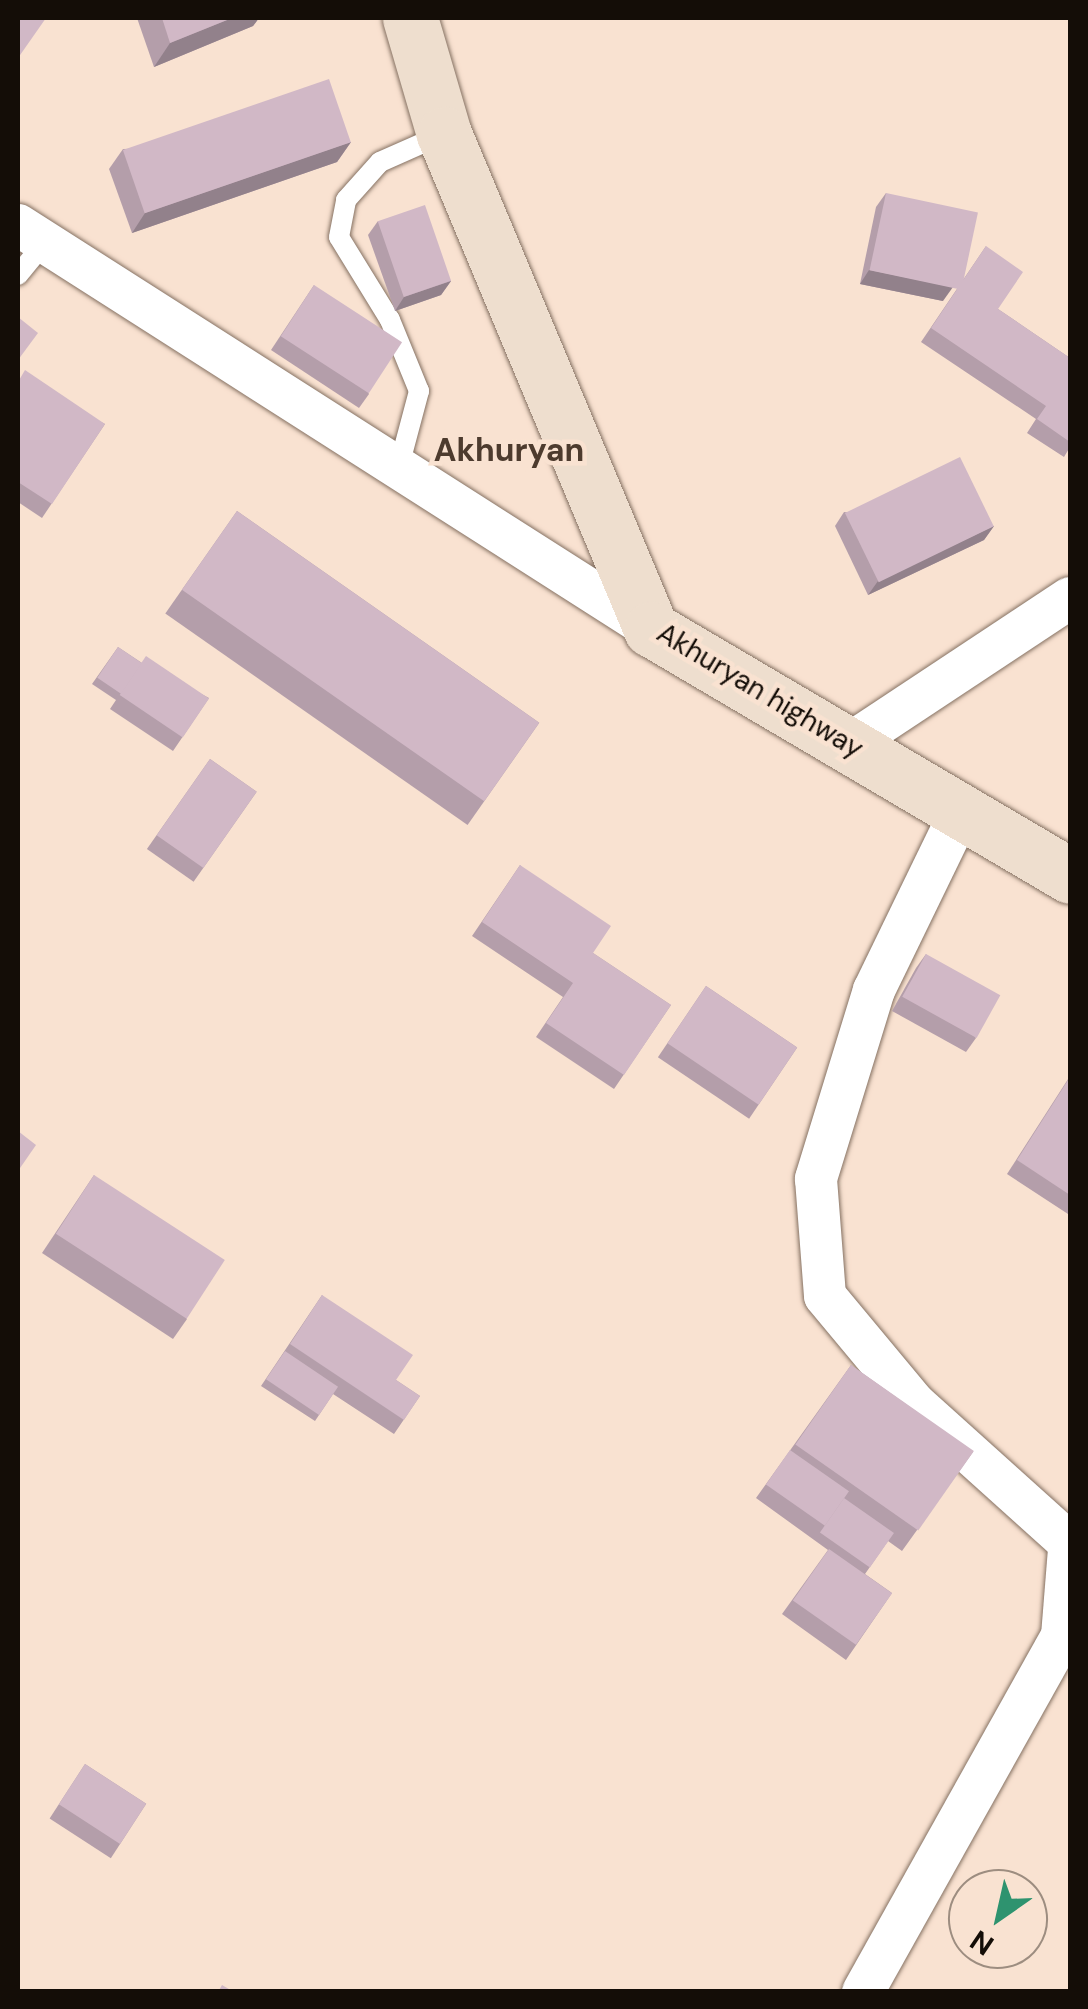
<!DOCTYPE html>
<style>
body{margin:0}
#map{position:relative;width:1088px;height:2009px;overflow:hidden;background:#f9e2d1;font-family:"DM Sans",sans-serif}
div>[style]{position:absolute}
.roads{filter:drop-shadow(0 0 2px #857162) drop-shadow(0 0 2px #857162)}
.service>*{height:20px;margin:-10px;padding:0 10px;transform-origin:10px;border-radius:10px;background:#fff}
.minor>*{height:42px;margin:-21px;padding:0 21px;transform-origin:21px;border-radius:21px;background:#fff}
.secondary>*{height:55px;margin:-27.5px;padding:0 27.5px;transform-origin:27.5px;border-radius:27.5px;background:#eedece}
.wall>*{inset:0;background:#b49eaa;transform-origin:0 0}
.shaded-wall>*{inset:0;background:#92818b}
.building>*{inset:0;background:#d1b8c6;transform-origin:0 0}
span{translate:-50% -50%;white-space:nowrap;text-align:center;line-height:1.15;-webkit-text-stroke:9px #f9e2d1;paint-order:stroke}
.street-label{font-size:28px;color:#140d07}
.quarter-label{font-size:32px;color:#4d3b2e;font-weight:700}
.frame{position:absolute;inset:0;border:20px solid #140d07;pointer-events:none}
.north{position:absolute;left:948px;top:1869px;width:100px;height:100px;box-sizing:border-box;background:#f9e2d1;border:2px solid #9d8d80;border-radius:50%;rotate:214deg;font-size:28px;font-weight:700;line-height:40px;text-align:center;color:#140d07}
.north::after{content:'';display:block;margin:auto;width:35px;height:45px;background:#2e936f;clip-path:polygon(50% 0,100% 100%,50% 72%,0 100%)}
</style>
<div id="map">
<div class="roads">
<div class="service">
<i style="left:18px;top:275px;width:43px;rotate:-50.7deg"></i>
<i style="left:398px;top:470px;width:82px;rotate:-75.1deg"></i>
<i style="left:419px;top:391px;width:77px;rotate:-112.2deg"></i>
<i style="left:390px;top:320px;width:97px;rotate:-121.6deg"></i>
<i style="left:339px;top:237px;width:38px;rotate:-79deg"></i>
<i style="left:346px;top:200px;width:51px;rotate:-48.2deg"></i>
<i style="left:380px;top:162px;width:67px;rotate:-23.9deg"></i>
</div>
<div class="minor">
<i style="left:18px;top:225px;width:751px;rotate:32.55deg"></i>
<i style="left:848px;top:745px;width:266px;rotate:-33.5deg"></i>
<i style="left:961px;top:811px;width:199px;rotate:115.9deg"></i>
<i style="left:874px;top:990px;width:198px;rotate:107.1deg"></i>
<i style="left:816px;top:1179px;width:117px;rotate:85.6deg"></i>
<i style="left:825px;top:1296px;width:141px;rotate:50.2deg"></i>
<i style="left:915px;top:1404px;width:205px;rotate:42deg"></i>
<i style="left:863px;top:1992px;width:408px;rotate:-60.8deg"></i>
<i style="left:1062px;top:1636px;width:99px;rotate:-85.4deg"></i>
</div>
<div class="secondary">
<i style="left:410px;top:18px;width:121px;rotate:73.7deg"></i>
<i style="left:444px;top:134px;width:537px;rotate:67.31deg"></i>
<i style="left:651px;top:629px;width:486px;rotate:30.5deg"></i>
</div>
</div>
<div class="wall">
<i style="clip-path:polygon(137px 18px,259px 18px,253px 26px,154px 67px)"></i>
<i style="clip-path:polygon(351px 142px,337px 162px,132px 233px,109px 169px,123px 149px)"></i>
<i style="clip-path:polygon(886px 193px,943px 301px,860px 284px,876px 207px)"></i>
<i style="clip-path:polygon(378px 221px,451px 281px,441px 295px,395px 311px,368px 235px)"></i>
<i style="clip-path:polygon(986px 246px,998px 309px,1070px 358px,1070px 447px,1064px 457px,1027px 433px,1036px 419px,921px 342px)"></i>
<i style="clip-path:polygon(314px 285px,369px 394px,359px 408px,271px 350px)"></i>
<i style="clip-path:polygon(18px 381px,105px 424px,42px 518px,18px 502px)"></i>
<i style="left:237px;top:511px;width:369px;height:125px;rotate:35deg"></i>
<i style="clip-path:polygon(844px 512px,994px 526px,984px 540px,868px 595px,835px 526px)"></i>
<i style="clip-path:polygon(118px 647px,142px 663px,209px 698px,173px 751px,110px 709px,116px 700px,92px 684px)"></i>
<i style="left:210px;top:759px;width:57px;height:110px;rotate:35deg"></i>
<i style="clip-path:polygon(520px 865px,593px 953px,671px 1005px,614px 1089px,536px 1037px,563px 997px,472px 936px)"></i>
<i style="clip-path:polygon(926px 954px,976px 1038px,966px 1052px,892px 1011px,916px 968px)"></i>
<i style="left:706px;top:986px;width:110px;height:86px;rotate:34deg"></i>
<i style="clip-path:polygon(1070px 1076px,1070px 1211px,1068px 1214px,1007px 1174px)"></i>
<i style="clip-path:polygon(94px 1175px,187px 1319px,173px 1339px,42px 1253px)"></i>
<i style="clip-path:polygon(322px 1295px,396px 1380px,420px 1396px,394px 1434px,333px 1394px,315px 1421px,261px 1386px)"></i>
<i style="clip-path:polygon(851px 1365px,973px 1452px,902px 1551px,888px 1541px,865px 1574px,892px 1593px,846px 1660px,782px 1614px,828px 1550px,756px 1498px)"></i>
<i style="left:85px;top:1764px;width:73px;height:65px;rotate:33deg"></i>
</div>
<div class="shaded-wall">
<i style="clip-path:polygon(232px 18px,259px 18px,253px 26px,154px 67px,170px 43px)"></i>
<i style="clip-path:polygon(351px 142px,337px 162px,132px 233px,145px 213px)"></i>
<i style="clip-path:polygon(869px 270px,953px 287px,943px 301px,860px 284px)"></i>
<i style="clip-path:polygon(451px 281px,441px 295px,395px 311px,404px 297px)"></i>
<i style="clip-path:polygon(994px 526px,984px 540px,868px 595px,878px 581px)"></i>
</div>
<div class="building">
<i style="clip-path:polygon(18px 18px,46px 18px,18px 58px)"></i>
<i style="clip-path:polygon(162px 18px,232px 18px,170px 43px)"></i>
<i style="left:329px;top:79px;width:67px;height:218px;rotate:71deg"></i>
<i style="left:886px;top:193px;width:94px;height:79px;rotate:12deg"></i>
<i style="left:425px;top:205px;width:80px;height:50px;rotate:71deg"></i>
<i style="clip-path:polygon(986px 246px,1023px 272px,998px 309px,1070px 358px,1070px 442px,1037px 419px,1046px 406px,931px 328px)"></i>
<i style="left:314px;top:285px;width:105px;height:61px;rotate:33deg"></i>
<i style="clip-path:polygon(18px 317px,38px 333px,18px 360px)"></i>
<i style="clip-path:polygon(25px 370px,105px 424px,52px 504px,18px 482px,18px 382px)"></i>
<i style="left:960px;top:457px;width:77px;height:128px;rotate:64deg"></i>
<i style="left:237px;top:511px;width:369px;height:96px;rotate:35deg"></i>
<i style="left:118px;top:647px;width:29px;height:37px;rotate:34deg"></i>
<i style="left:146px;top:656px;width:76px;height:47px;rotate:34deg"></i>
<i style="left:210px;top:759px;width:57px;height:93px;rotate:35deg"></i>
<i style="clip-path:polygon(520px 865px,611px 926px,593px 953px,671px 1005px,624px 1075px,546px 1023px,573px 983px,482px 922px)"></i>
<i style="left:926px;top:954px;width:85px;height:49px;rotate:29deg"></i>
<i style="left:706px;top:986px;width:110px;height:69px;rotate:34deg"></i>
<i style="clip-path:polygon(1070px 1077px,1070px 1195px,1017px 1160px)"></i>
<i style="clip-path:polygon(18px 1131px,36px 1145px,18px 1171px)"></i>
<i style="left:94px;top:1175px;width:156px;height:70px;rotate:33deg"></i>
<i style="clip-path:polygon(322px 1295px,413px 1355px,396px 1380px,420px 1396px,404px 1420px,290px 1344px)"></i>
<i style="left:285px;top:1351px;width:64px;height:34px;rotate:34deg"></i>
<i style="left:851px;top:1365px;width:150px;height:97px;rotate:35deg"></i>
<i style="left:790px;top:1450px;width:72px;height:42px;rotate:35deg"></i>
<i style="left:844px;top:1498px;width:61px;height:42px;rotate:35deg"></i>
<i style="left:829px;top:1549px;width:77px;height:63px;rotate:35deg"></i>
<i style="left:85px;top:1764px;width:73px;height:48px;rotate:33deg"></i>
<i style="clip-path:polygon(222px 1985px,234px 1992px,218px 1992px)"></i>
</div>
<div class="street-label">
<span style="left:760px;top:691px;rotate:31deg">Akhuryan highway</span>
</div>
<div class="quarter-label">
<span style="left:509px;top:450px">Akhuryan</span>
</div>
<div class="frame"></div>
<div class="north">N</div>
</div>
